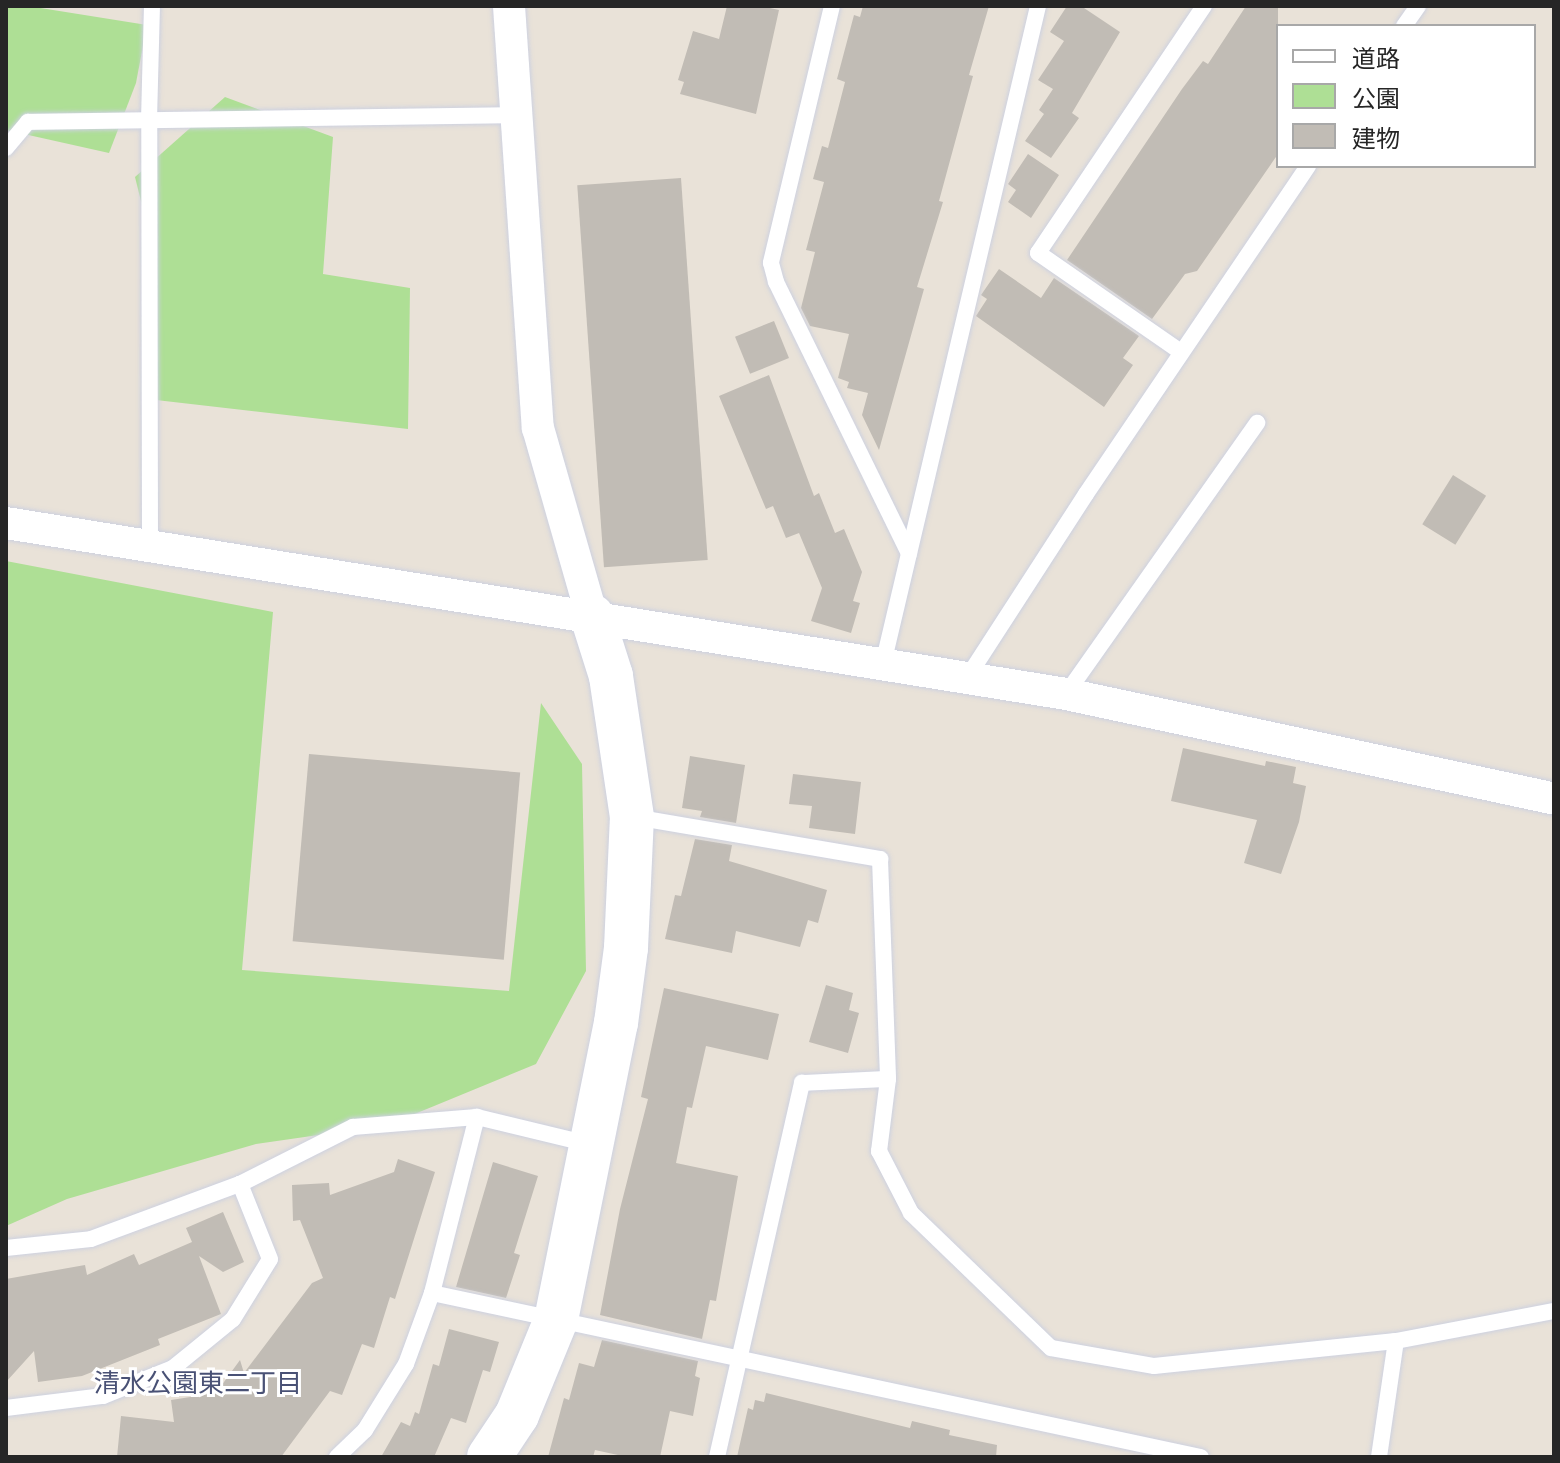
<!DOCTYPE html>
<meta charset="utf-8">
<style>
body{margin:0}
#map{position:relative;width:1560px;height:1463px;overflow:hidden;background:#e9e2d8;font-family:"Golos Text","Noto Sans JP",sans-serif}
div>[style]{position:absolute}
.green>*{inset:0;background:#aedf95}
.building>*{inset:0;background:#c1bcb5;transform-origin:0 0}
.roads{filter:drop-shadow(0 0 2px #cdd1e0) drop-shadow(0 0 2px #cdd1e0)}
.lane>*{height:16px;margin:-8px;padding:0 8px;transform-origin:8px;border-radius:8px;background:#fff}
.street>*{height:32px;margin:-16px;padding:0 16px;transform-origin:16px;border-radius:16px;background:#fff}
.secondary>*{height:44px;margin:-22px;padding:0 22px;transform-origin:22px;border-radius:22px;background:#fff}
span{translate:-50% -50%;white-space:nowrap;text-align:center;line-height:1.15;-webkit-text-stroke:6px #fff;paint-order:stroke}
.neighbourhood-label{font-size:26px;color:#495175}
.frame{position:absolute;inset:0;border:8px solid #262626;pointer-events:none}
.legend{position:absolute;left:1276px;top:24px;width:260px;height:144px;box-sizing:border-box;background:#fff;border:2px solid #a8a8a8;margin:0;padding:10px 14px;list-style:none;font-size:24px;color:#262626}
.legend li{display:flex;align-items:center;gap:16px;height:40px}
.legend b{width:40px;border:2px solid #a8a8a8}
</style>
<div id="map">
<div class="green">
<i style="clip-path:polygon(6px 6px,28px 6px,147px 25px,136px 83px,109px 153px,6px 130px)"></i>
<i style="clip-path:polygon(225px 97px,333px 137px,323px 274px,410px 288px,408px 429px,156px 400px,156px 261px,135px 177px)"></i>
<i style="clip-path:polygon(6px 561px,273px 612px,242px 970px,509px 991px,541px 703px,582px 764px,586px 971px,536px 1064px,388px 1125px,256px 1144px,67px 1199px,6px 1226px)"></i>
</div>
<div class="building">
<i style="clip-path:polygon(727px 6px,761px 6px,779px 10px,756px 114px,680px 94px,684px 82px,678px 80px,693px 31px,719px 39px)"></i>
<i style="clip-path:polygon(863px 6px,989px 6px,969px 75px,973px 76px,939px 201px,943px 202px,917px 287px,924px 289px,879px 450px,862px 415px,868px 393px,847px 388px,849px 382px,838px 378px,849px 334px,810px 326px,801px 308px,815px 252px,806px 250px,824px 182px,813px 179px,822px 146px,828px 148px,845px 82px,837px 79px,854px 15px,860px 17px)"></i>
<i style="clip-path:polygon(1067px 6px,1081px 6px,1120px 32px,1072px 113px,1079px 118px,1051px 158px,1025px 141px,1044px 114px,1039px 110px,1053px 89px,1038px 80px,1064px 41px,1050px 32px)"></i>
<i style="clip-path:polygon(1246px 6px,1278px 6px,1278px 154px,1197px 271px,1185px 274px,1152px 319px,1067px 260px,1182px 89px,1203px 61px,1208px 64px)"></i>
<i style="clip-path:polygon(1028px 154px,1059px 175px,1031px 218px,1008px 202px,1016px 190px,1008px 184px)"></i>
<i style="left:681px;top:178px;width:383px;height:104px;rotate:86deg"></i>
<i style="clip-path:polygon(999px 269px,1041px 298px,1054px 278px,1139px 336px,1123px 358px,1133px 365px,1104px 407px,976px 316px,987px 299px,981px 295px)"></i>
<i style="left:774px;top:321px;width:40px;height:42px;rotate:68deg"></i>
<i style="clip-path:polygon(769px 375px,814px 496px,819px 493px,835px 533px,844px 529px,862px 572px,853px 601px,860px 603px,851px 633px,811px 621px,822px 588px,799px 533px,786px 538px,773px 506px,766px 509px,719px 396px)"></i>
<i style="left:1453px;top:475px;width:39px;height:58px;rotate:32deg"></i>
<i style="clip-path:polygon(1183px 748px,1265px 766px,1266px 761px,1296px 767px,1293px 783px,1306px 786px,1299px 822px,1281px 874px,1244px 863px,1257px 820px,1171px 801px)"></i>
<i style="left:309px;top:754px;width:212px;height:188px;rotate:5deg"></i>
<i style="clip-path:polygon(690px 756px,745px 765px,736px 823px,700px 817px,702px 811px,682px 808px)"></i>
<i style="clip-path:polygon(793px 774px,861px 782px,855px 834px,809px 828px,812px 806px,789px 804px)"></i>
<i style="clip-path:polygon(695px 839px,732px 845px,729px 861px,827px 890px,818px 923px,808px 920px,800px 947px,736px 931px,732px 953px,665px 939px,675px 895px,681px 896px)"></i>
<i style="clip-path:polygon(826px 985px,853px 993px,849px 1010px,859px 1013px,848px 1053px,809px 1042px)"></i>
<i style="clip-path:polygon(664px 988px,779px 1014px,768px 1060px,706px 1046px,692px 1108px,687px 1107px,676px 1163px,738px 1176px,716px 1301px,710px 1300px,702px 1339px,600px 1315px,620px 1209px,648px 1099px,641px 1097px)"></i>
<i style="clip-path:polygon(398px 1159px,435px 1172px,395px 1299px,390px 1297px,374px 1348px,362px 1344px,342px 1395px,330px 1391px,281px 1457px,117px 1457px,121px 1416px,174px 1422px,171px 1400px,216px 1393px,240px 1360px,244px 1373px,312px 1283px,323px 1278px,300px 1220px,293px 1221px,292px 1185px,329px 1183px,330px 1195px,394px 1172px)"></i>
<i style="clip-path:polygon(493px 1162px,538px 1176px,514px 1253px,520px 1255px,506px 1298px,456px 1287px)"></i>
<i style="clip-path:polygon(223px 1212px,244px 1262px,223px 1272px,199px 1256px,221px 1314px,158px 1339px,160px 1345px,82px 1376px,38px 1382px,34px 1351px,6px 1382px,6px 1279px,85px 1265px,87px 1275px,134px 1254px,139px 1265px,192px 1242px,186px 1228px)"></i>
<i style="clip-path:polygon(449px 1329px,499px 1342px,490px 1372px,483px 1370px,466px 1423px,451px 1418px,434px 1457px,381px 1457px,401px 1422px,410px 1426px,415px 1412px,419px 1414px,433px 1364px,439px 1366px)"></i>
<i style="clip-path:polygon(602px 1340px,698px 1361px,695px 1376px,700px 1378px,693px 1416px,670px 1411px,660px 1457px,627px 1457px,595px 1450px,593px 1457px,548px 1457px,564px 1398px,569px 1400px,579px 1363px,594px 1367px)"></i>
<i style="clip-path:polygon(766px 1393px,910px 1428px,912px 1421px,950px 1430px,949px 1435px,997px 1445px,996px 1457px,737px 1457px,748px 1408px,753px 1410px,755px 1400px,764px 1402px)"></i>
</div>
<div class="roads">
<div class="lane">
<i style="left:832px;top:6px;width:264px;rotate:103.4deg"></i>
<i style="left:771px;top:263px;width:20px;rotate:75deg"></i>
<i style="left:776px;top:282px;width:302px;rotate:63.9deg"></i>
<i style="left:1404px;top:26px;width:24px;rotate:-55deg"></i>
<i style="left:6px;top:148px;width:34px;rotate:-50deg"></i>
<i style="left:28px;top:122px;width:489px;rotate:-0.8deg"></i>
<i style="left:1181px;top:352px;width:174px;rotate:-145.3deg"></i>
<i style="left:1038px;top:253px;width:298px;rotate:-56.1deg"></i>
<i style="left:150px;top:546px;width:426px;rotate:-90.1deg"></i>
<i style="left:149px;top:120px;width:114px;rotate:-88.5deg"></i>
<i style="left:883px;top:664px;width:676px;rotate:-76.74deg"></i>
<i style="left:967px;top:678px;width:219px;rotate:-57.1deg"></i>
<i style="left:1086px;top:494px;width:396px;rotate:-55.9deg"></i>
<i style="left:1066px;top:694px;width:332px;rotate:-54.8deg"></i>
<i style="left:634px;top:817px;width:250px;rotate:9.7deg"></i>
<i style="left:880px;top:859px;width:220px;rotate:87.9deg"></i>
<i style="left:888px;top:1079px;width:73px;rotate:97.1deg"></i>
<i style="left:879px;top:1151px;width:70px;rotate:62.7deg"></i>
<i style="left:911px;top:1213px;width:194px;rotate:44deg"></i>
<i style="left:1051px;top:1348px;width:105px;rotate:9.9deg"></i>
<i style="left:1154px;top:1366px;width:243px;rotate:-5.9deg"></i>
<i style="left:1396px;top:1341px;width:161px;rotate:-10.8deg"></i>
<i style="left:6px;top:1248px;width:85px;rotate:-6deg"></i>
<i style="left:91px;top:1239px;width:159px;rotate:-20.3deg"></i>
<i style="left:240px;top:1184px;width:127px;rotate:-26.8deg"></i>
<i style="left:353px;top:1127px;width:124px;rotate:-4.6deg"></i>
<i style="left:477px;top:1117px;width:115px;rotate:13.6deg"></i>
<i style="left:432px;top:1293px;width:786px;rotate:12.04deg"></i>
<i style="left:6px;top:1408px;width:98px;rotate:-7.1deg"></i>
<i style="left:103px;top:1396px;width:75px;rotate:-21.8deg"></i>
<i style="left:173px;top:1368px;width:77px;rotate:-39.2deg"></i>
<i style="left:233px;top:1319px;width:70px;rotate:-58.3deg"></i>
<i style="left:270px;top:1259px;width:81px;rotate:-111.8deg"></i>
<i style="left:337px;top:1457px;width:39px;rotate:-44deg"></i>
<i style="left:365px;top:1430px;width:78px;rotate:-58.2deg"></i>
<i style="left:406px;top:1364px;width:76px;rotate:-69.9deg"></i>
<i style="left:432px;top:1293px;width:182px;rotate:-75.7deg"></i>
<i style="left:717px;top:1457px;width:384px;rotate:-77.2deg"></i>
<i style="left:802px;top:1083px;width:86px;rotate:-2.7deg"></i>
<i style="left:1379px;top:1457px;width:117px;rotate:-81.7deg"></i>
</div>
<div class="street">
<i style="left:509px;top:6px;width:423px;rotate:86.1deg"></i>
<i style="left:538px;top:428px;width:196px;rotate:74deg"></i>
<i style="left:6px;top:523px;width:1074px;rotate:9.16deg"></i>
<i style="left:1066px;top:694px;width:499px;rotate:12.1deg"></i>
</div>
<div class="secondary">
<i style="left:489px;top:1457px;width:50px;rotate:-56.3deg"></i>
<i style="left:517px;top:1415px;width:103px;rotate:-67.7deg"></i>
<i style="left:556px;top:1320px;width:303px;rotate:-78.6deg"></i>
<i style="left:616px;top:1023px;width:76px;rotate:-82.4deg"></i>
<i style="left:626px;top:948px;width:131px;rotate:-87.4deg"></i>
<i style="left:632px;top:817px;width:143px;rotate:-98.5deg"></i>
<i style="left:611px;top:676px;width:63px;rotate:-107.6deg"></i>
</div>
</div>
<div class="neighbourhood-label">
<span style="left:198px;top:1383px">清水公園東二丁目</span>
</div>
<div class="frame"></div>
<ul class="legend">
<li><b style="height:10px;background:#fff"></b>道路</li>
<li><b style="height:22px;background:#aedf95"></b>公園</li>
<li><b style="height:22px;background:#c1bcb5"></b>建物</li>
</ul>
</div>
